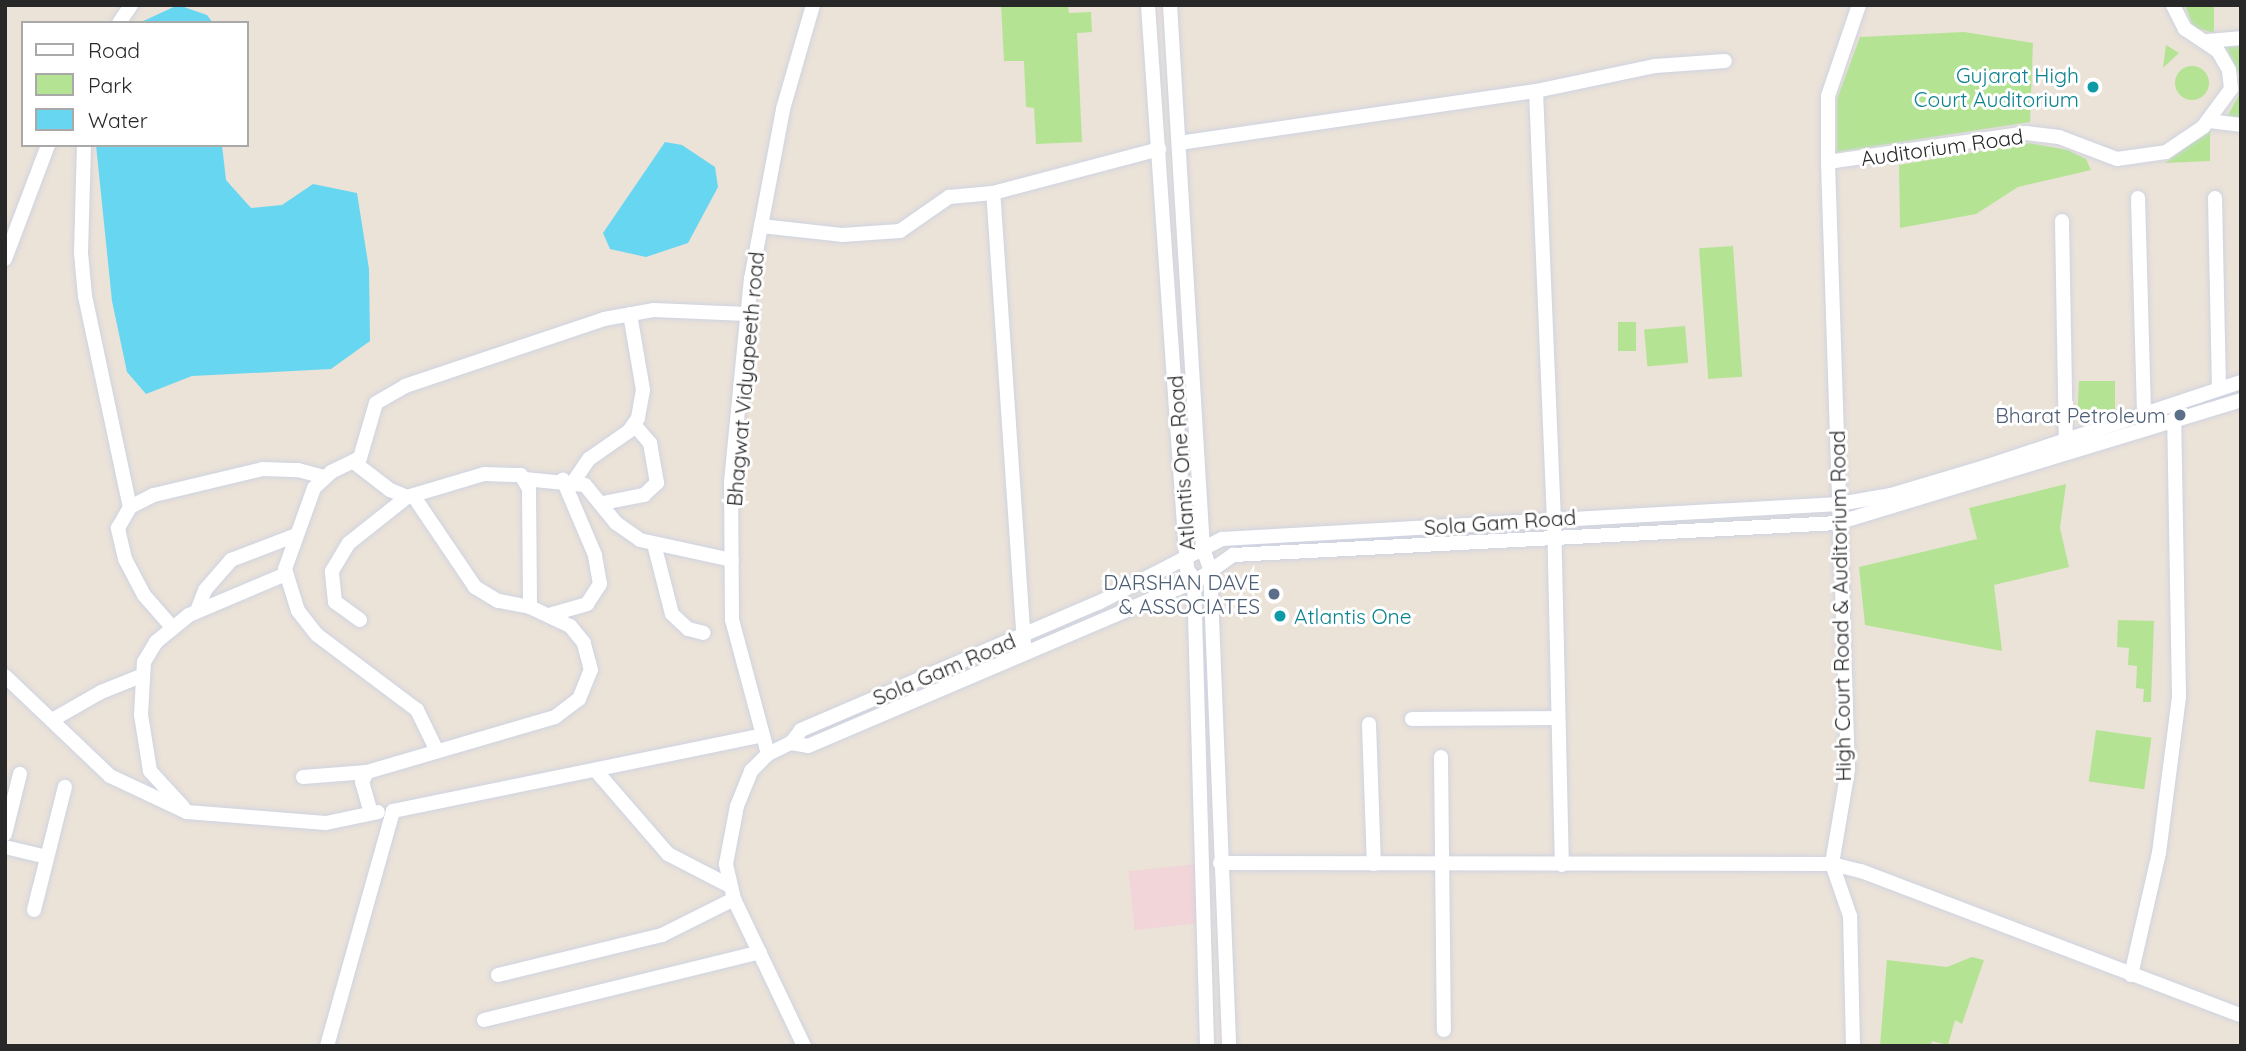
<!DOCTYPE html>
<style>
body{margin:0}
#map{position:relative;width:2246px;height:1051px;overflow:hidden;background:#ebe2d8;font-family:Quicksand,sans-serif}
div>[style]{position:absolute}
.medical>*{inset:0;background:#f2d5d8;transform-origin:0 0}
.green>*{inset:0;background:#b4e493;transform-origin:0 0}
.round{border-radius:50%}
.water>*{inset:0;background:#67d6f1}
.roads{filter:drop-shadow(0 0 2px #ced3e1) drop-shadow(0 0 2px #ced3e1)}
.minor>*{height:14px;margin:-7px;padding:0 7px;transform-origin:7px;border-radius:7px;background:#fff}
.dots>*{width:19px;height:19px;translate:-50% -50%;box-sizing:border-box;border:4px solid #fff;border-radius:50%}
span{translate:-50% -50%;white-space:nowrap;text-align:center;line-height:1.15;-webkit-text-stroke:6px #fff;paint-order:stroke}
.culture-label{font-size:21px;color:#0d838f}
.right{translate:-100% -50%;text-align:right}
.left{translate:0 -50%;text-align:left}
.street-label{font-size:21px;color:#282828}
.service-label{font-size:21px;color:#4e5e75}
.frame{position:absolute;inset:0;border:7px solid #282828;pointer-events:none}
.legend{position:absolute;left:21px;top:21px;width:228px;height:126px;box-sizing:border-box;background:#fff;border:2px solid #a9a9a9;margin:0;padding:9px 12px;list-style:none;font-size:21px;color:#282828}
.legend li{display:flex;align-items:center;gap:14px;height:35px}
.legend b{width:35px;border:2px solid #a9a9a9}
</style>
<div id="map">
<div class="medical">
<i style="left:1197px;top:864px;width:59px;height:69px;rotate:84deg"></i>
</div>
<div class="green">
<i style="clip-path:polygon(1001px 5px,1068px 5px,1069px 13px,1091px 12px,1092px 32px,1077px 33px,1082px 142px,1036px 144px,1034px 108px,1026px 107px,1024px 61px,1004px 61px)"></i>
<i style="clip-path:polygon(2185px 5px,2214px 5px,2214px 33px,2193px 27px)"></i>
<i style="clip-path:polygon(1964px 32px,2033px 43px,2030px 122px,1837px 152px,1837px 99px,1860px 37px)"></i>
<i style="clip-path:polygon(2166px 45px,2179px 53px,2163px 68px)"></i>
<i style="clip-path:polygon(2241px 46px,2241px 118px,2227px 117px,2238px 97px,2241px 79px,2226px 47px)"></i>
<i class="round" style="left:2175px;top:66px;width:34px;height:34px"></i>
<i style="clip-path:polygon(2210px 130px,2210px 161px,2165px 163px)"></i>
<i style="clip-path:polygon(2029px 143px,2068px 150px,2086px 159px,2091px 170px,2018px 187px,1976px 214px,1900px 228px,1899px 165px)"></i>
<i style="left:1733px;top:246px;width:131px;height:34px;rotate:86deg"></i>
<i style="left:1618px;top:322px;width:18px;height:29px"></i>
<i style="left:1685px;top:326px;width:37px;height:41px;rotate:85deg"></i>
<i style="clip-path:polygon(2079px 381px,2115px 381px,2115px 409px,2077px 422px)"></i>
<i style="clip-path:polygon(2066px 484px,2060px 528px,2069px 567px,1994px 585px,2002px 651px,1865px 625px,1859px 567px,1977px 539px,1969px 508px)"></i>
<i style="clip-path:polygon(2118px 620px,2154px 621px,2151px 702px,2143px 702px,2144px 689px,2136px 688px,2137px 666px,2128px 665px,2129px 648px,2117px 647px)"></i>
<i style="left:2096px;top:730px;width:56px;height:52px;rotate:8deg"></i>
<i style="clip-path:polygon(1972px 957px,1984px 960px,1962px 1024px,1955px 1020px,1948px 1045px,1932px 1041px,1931px 1046px,1880px 1046px,1887px 960px,1947px 967px)"></i>
</div>
<div class="water">
<i style="clip-path:polygon(178px 5px,207px 15px,213px 23px,139px 23px)"></i>
<i style="clip-path:polygon(665px 142px,682px 145px,715px 167px,718px 187px,688px 243px,646px 257px,610px 249px,603px 233px)"></i>
<i style="clip-path:polygon(96px 145px,222px 145px,226px 180px,251px 208px,282px 205px,313px 184px,357px 193px,369px 269px,370px 341px,331px 369px,192px 376px,146px 394px,127px 372px,112px 301px)"></i>
</div>
<div class="roads">
<div class="minor">
<i style="left:1148px;top:5px;width:565px;rotate:86.04deg"></i>
<i style="left:1187px;top:569px;width:12px;rotate:55deg"></i>
<i style="left:1194px;top:579px;width:467px;rotate:88.4deg"></i>
<i style="left:1170px;top:5px;width:545px;rotate:86.53deg"></i>
<i style="left:1203px;top:549px;width:20px;rotate:70deg"></i>
<i style="left:1210px;top:568px;width:478px;rotate:87.7deg"></i>
<i style="left:119px;top:23px;width:22px;rotate:-56deg"></i>
<i style="left:2208px;top:41px;width:33px;rotate:-5deg"></i>
<i style="left:1536px;top:91px;width:426px;rotate:87.6deg"></i>
<i style="left:1554px;top:517px;width:348px;rotate:88.7deg"></i>
<i style="left:2209px;top:121px;width:32px;rotate:7deg"></i>
<i style="left:1179px;top:143px;width:361px;rotate:-8.3deg"></i>
<i style="left:1536px;top:91px;width:122px;rotate:-11.9deg"></i>
<i style="left:1655px;top:66px;width:70px;rotate:-4.1deg"></i>
<i style="left:84px;top:145px;width:108px;rotate:91.6deg"></i>
<i style="left:81px;top:253px;width:43px;rotate:84.7deg"></i>
<i style="left:85px;top:296px;width:216px;rotate:78deg"></i>
<i style="left:1828px;top:162px;width:200px;rotate:-8.3deg"></i>
<i style="left:2026px;top:133px;width:33px;rotate:7deg"></i>
<i style="left:2059px;top:137px;width:62px;rotate:20.8deg"></i>
<i style="left:2117px;top:159px;width:49px;rotate:-8.1deg"></i>
<i style="left:2166px;top:152px;width:45px;rotate:-34deg"></i>
<i style="left:2203px;top:127px;width:47px;rotate:-53.6deg"></i>
<i style="left:2231px;top:89px;width:19px;rotate:-96deg"></i>
<i style="left:2229px;top:70px;width:22px;rotate:-120deg"></i>
<i style="left:2218px;top:51px;width:40px;rotate:-146deg"></i>
<i style="left:2185px;top:29px;width:27px;rotate:-117deg"></i>
<i style="left:2138px;top:198px;width:216px;rotate:88.4deg"></i>
<i style="left:2215px;top:198px;width:191px;rotate:88.8deg"></i>
<i style="left:2062px;top:221px;width:220px;rotate:89deg"></i>
<i style="left:761px;top:226px;width:81px;rotate:6.3deg"></i>
<i style="left:842px;top:235px;width:58px;rotate:-3.9deg"></i>
<i style="left:900px;top:231px;width:60px;rotate:-34.8deg"></i>
<i style="left:949px;top:197px;width:44px;rotate:-5.2deg"></i>
<i style="left:5px;top:259px;width:122px;rotate:-69.3deg"></i>
<i style="left:355px;top:463px;width:44px;rotate:37.6deg"></i>
<i style="left:390px;top:490px;width:18px;rotate:22deg"></i>
<i style="left:407px;top:497px;width:80px;rotate:-16.6deg"></i>
<i style="left:484px;top:474px;width:37px;rotate:2deg"></i>
<i style="left:521px;top:475px;width:16px;rotate:60deg"></i>
<i style="left:529px;top:489px;width:118px;rotate:89.5deg"></i>
<i style="left:525px;top:479px;width:60px;rotate:5.7deg"></i>
<i style="left:585px;top:485px;width:49px;rotate:50.8deg"></i>
<i style="left:616px;top:523px;width:29px;rotate:35deg"></i>
<i style="left:640px;top:540px;width:94px;rotate:12.3deg"></i>
<i style="left:574px;top:481px;width:27px;rotate:-56deg"></i>
<i style="left:589px;top:459px;width:49px;rotate:-35deg"></i>
<i style="left:629px;top:431px;width:16px;rotate:-55deg"></i>
<i style="left:638px;top:418px;width:28px;rotate:-80deg"></i>
<i style="left:643px;top:390px;width:77px;rotate:-99.7deg"></i>
<i style="left:603px;top:503px;width:42px;rotate:-11deg"></i>
<i style="left:644px;top:495px;width:18px;rotate:-43deg"></i>
<i style="left:657px;top:483px;width:41px;rotate:-99.9deg"></i>
<i style="left:650px;top:443px;width:23px;rotate:-131deg"></i>
<i style="left:654px;top:544px;width:72px;rotate:75.6deg"></i>
<i style="left:672px;top:614px;width:22px;rotate:43deg"></i>
<i style="left:688px;top:629px;width:16px;rotate:14deg"></i>
<i style="left:197px;top:611px;width:22px;rotate:-69deg"></i>
<i style="left:205px;top:590px;width:40px;rotate:-49deg"></i>
<i style="left:231px;top:560px;width:70px;rotate:-21deg"></i>
<i style="left:549px;top:615px;width:40px;rotate:-16deg"></i>
<i style="left:587px;top:604px;width:24px;rotate:-57deg"></i>
<i style="left:600px;top:584px;width:29px;rotate:-100deg"></i>
<i style="left:595px;top:555px;width:82px;rotate:-113.1deg"></i>
<i style="left:360px;top:620px;width:31px;rotate:-144deg"></i>
<i style="left:335px;top:602px;width:31px;rotate:-96deg"></i>
<i style="left:332px;top:571px;width:33px;rotate:-59deg"></i>
<i style="left:349px;top:543px;width:74px;rotate:-38.4deg"></i>
<i style="left:171px;top:626px;width:41px;rotate:-131.1deg"></i>
<i style="left:144px;top:595px;width:41px;rotate:-117.8deg"></i>
<i style="left:125px;top:559px;width:32px;rotate:-103deg"></i>
<i style="left:118px;top:528px;width:24px;rotate:-60deg"></i>
<i style="left:130px;top:507px;width:27px;rotate:-27deg"></i>
<i style="left:154px;top:495px;width:112px;rotate:-13.4deg"></i>
<i style="left:263px;top:469px;width:35px;rotate:2deg"></i>
<i style="left:298px;top:470px;width:27px;rotate:15deg"></i>
<i style="left:1024px;top:644px;width:452px;rotate:-93.9deg"></i>
<i style="left:993px;top:193px;width:172px;rotate:-14.8deg"></i>
<i style="left:5px;top:676px;width:145px;rotate:43.6deg"></i>
<i style="left:110px;top:776px;width:85px;rotate:25.1deg"></i>
<i style="left:187px;top:812px;width:139px;rotate:4.5deg"></i>
<i style="left:326px;top:823px;width:53px;rotate:-11.9deg"></i>
<i style="left:1412px;top:719px;width:146px;rotate:-0.4deg"></i>
<i style="left:52px;top:720px;width:56px;rotate:-29.7deg"></i>
<i style="left:101px;top:692px;width:43px;rotate:-21.8deg"></i>
<i style="left:1369px;top:724px;width:140px;rotate:88deg"></i>
<i style="left:791px;top:743px;width:17px;rotate:10deg"></i>
<i style="left:808px;top:746px;width:425px;rotate:-23.1deg"></i>
<i style="left:1199px;top:579px;width:42px;rotate:-35.2deg"></i>
<i style="left:1233px;top:555px;width:605px;rotate:-3.03deg"></i>
<i style="left:1837px;top:523px;width:422px;rotate:-16.9deg"></i>
<i style="left:437px;top:751px;width:46px;rotate:-116deg"></i>
<i style="left:417px;top:710px;width:125px;rotate:-143.1deg"></i>
<i style="left:317px;top:635px;width:31px;rotate:-128deg"></i>
<i style="left:298px;top:611px;width:44px;rotate:-107.2deg"></i>
<i style="left:285px;top:569px;width:86px;rotate:-70.3deg"></i>
<i style="left:314px;top:488px;width:23px;rotate:-43deg"></i>
<i style="left:331px;top:472px;width:32px;rotate:-26deg"></i>
<i style="left:360px;top:458px;width:57px;rotate:-73.8deg"></i>
<i style="left:376px;top:403px;width:34px;rotate:-30deg"></i>
<i style="left:405px;top:386px;width:210px;rotate:-18.6deg"></i>
<i style="left:604px;top:319px;width:51px;rotate:-10.2deg"></i>
<i style="left:654px;top:310px;width:93px;rotate:2.5deg"></i>
<i style="left:768px;top:754px;width:139px;rotate:-105deg"></i>
<i style="left:732px;top:620px;width:138px;rotate:-90.4deg"></i>
<i style="left:731px;top:482px;width:204px;rotate:-84.4deg"></i>
<i style="left:751px;top:279px;width:173px;rotate:-79.3deg"></i>
<i style="left:783px;top:109px;width:108px;rotate:-73.9deg"></i>
<i style="left:1441px;top:757px;width:273px;rotate:89.4deg"></i>
<i style="left:597px;top:772px;width:108px;rotate:49.1deg"></i>
<i style="left:668px;top:854px;width:68px;rotate:27.3deg"></i>
<i style="left:303px;top:777px;width:64px;rotate:-4.5deg"></i>
<i style="left:183px;top:807px;width:49px;rotate:-132.5deg"></i>
<i style="left:150px;top:771px;width:57px;rotate:-99.1deg"></i>
<i style="left:141px;top:715px;width:53px;rotate:-86.8deg"></i>
<i style="left:144px;top:662px;width:23px;rotate:-59deg"></i>
<i style="left:156px;top:642px;width:43px;rotate:-39.3deg"></i>
<i style="left:189px;top:615px;width:105px;rotate:-22.9deg"></i>
<i style="left:371px;top:813px;width:32px;rotate:-106deg"></i>
<i style="left:362px;top:782px;width:11px;rotate:-63deg"></i>
<i style="left:367px;top:772px;width:196px;rotate:-16.3deg"></i>
<i style="left:555px;top:717px;width:30px;rotate:-37deg"></i>
<i style="left:579px;top:699px;width:31px;rotate:-68deg"></i>
<i style="left:591px;top:670px;width:28px;rotate:-105deg"></i>
<i style="left:584px;top:643px;width:22px;rotate:-129deg"></i>
<i style="left:570px;top:626px;width:44px;rotate:-154.6deg"></i>
<i style="left:530px;top:607px;width:33px;rotate:-169deg"></i>
<i style="left:498px;top:601px;width:27px;rotate:-149deg"></i>
<i style="left:475px;top:587px;width:109px;rotate:-124.1deg"></i>
<i style="left:5px;top:834px;width:62px;rotate:-76deg"></i>
<i style="left:5px;top:847px;width:43px;rotate:13.4deg"></i>
<i style="left:1220px;top:863px;width:612px;rotate:0.09deg"></i>
<i style="left:1832px;top:864px;width:30px;rotate:14deg"></i>
<i style="left:1861px;top:871px;width:406px;rotate:20.8deg"></i>
<i style="left:34px;top:910px;width:127px;rotate:-75.9deg"></i>
<i style="left:498px;top:975px;width:169px;rotate:-13.7deg"></i>
<i style="left:662px;top:935px;width:80px;rotate:-26.6deg"></i>
<i style="left:2131px;top:975px;width:125px;rotate:-77.1deg"></i>
<i style="left:2159px;top:853px;width:158px;rotate:-82.7deg"></i>
<i style="left:2179px;top:696px;width:277px;rotate:-91deg"></i>
<i style="left:484px;top:1020px;width:284px;rotate:-13.8deg"></i>
<i style="left:327px;top:1046px;width:244px;rotate:-74.3deg"></i>
<i style="left:393px;top:811px;width:377px;rotate:-11.6deg"></i>
<i style="left:804px;top:1046px;width:163px;rotate:-115.5deg"></i>
<i style="left:734px;top:899px;width:36px;rotate:-103deg"></i>
<i style="left:726px;top:864px;width:59px;rotate:-79.3deg"></i>
<i style="left:737px;top:806px;width:38px;rotate:-68deg"></i>
<i style="left:751px;top:771px;width:24px;rotate:-45deg"></i>
<i style="left:768px;top:754px;width:25px;rotate:-26deg"></i>
<i style="left:791px;top:743px;width:16px;rotate:-52deg"></i>
<i style="left:801px;top:730px;width:323px;rotate:-23.2deg"></i>
<i style="left:1098px;top:603px;width:140px;rotate:-27.3deg"></i>
<i style="left:1222px;top:539px;width:618px;rotate:-3.25deg"></i>
<i style="left:1839px;top:504px;width:53px;rotate:-9.8deg"></i>
<i style="left:1891px;top:495px;width:98px;rotate:-16.6deg"></i>
<i style="left:1985px;top:467px;width:270px;rotate:-18.4deg"></i>
<i style="left:1853px;top:1046px;width:130px;rotate:-91.3deg"></i>
<i style="left:1850px;top:916px;width:55px;rotate:-109.1deg"></i>
<i style="left:1832px;top:864px;width:96px;rotate:-80.4deg"></i>
<i style="left:1848px;top:769px;width:607px;rotate:-91.89deg"></i>
<i style="left:1828px;top:162px;width:66px;rotate:-90deg"></i>
<i style="left:1828px;top:96px;width:96px;rotate:-71.2deg"></i>
</div>
</div>
<div class="dots">
<i style="left:2093px;top:87px;background:#0f9aa8"></i>
<i style="left:2180px;top:415px;background:#5c6f8a"></i>
<i style="left:1274px;top:594px;background:#5c6f8a"></i>
<i style="left:1280px;top:616px;background:#0f9aa8"></i>
</div>
<div class="culture-label">
<span class="right" style="left:2079px;top:87px">Gujarat High<br>Court Auditorium</span>
<span class="left" style="left:1294px;top:616px">Atlantis One</span>
</div>
<div class="street-label">
<span style="left:1942px;top:147px;rotate:-8deg">Auditorium Road</span>
<span style="left:745px;top:379px;rotate:-85deg">Bhagwat Vidyapeeth road</span>
<span style="left:1181px;top:463px;rotate:-94deg">Atlantis One Road</span>
<span style="left:1500px;top:522px;rotate:-4deg">Sola Gam Road</span>
<span style="left:1840px;top:606px;rotate:-91deg">High Court Road &amp; Auditorium Road</span>
<span style="left:944px;top:669px;rotate:-23deg">Sola Gam Road</span>
</div>
<div class="service-label">
<span class="right" style="left:2166px;top:415px">Bharat Petroleum</span>
<span class="right" style="left:1260px;top:594px">DARSHAN DAVE<br>&amp; ASSOCIATES</span>
</div>
<div class="frame"></div>
<ul class="legend">
<li><b style="height:9px;background:#fff"></b>Road</li>
<li><b style="height:19px;background:#b4e493"></b>Park</li>
<li><b style="height:19px;background:#67d6f1"></b>Water</li>
</ul>
</div>
